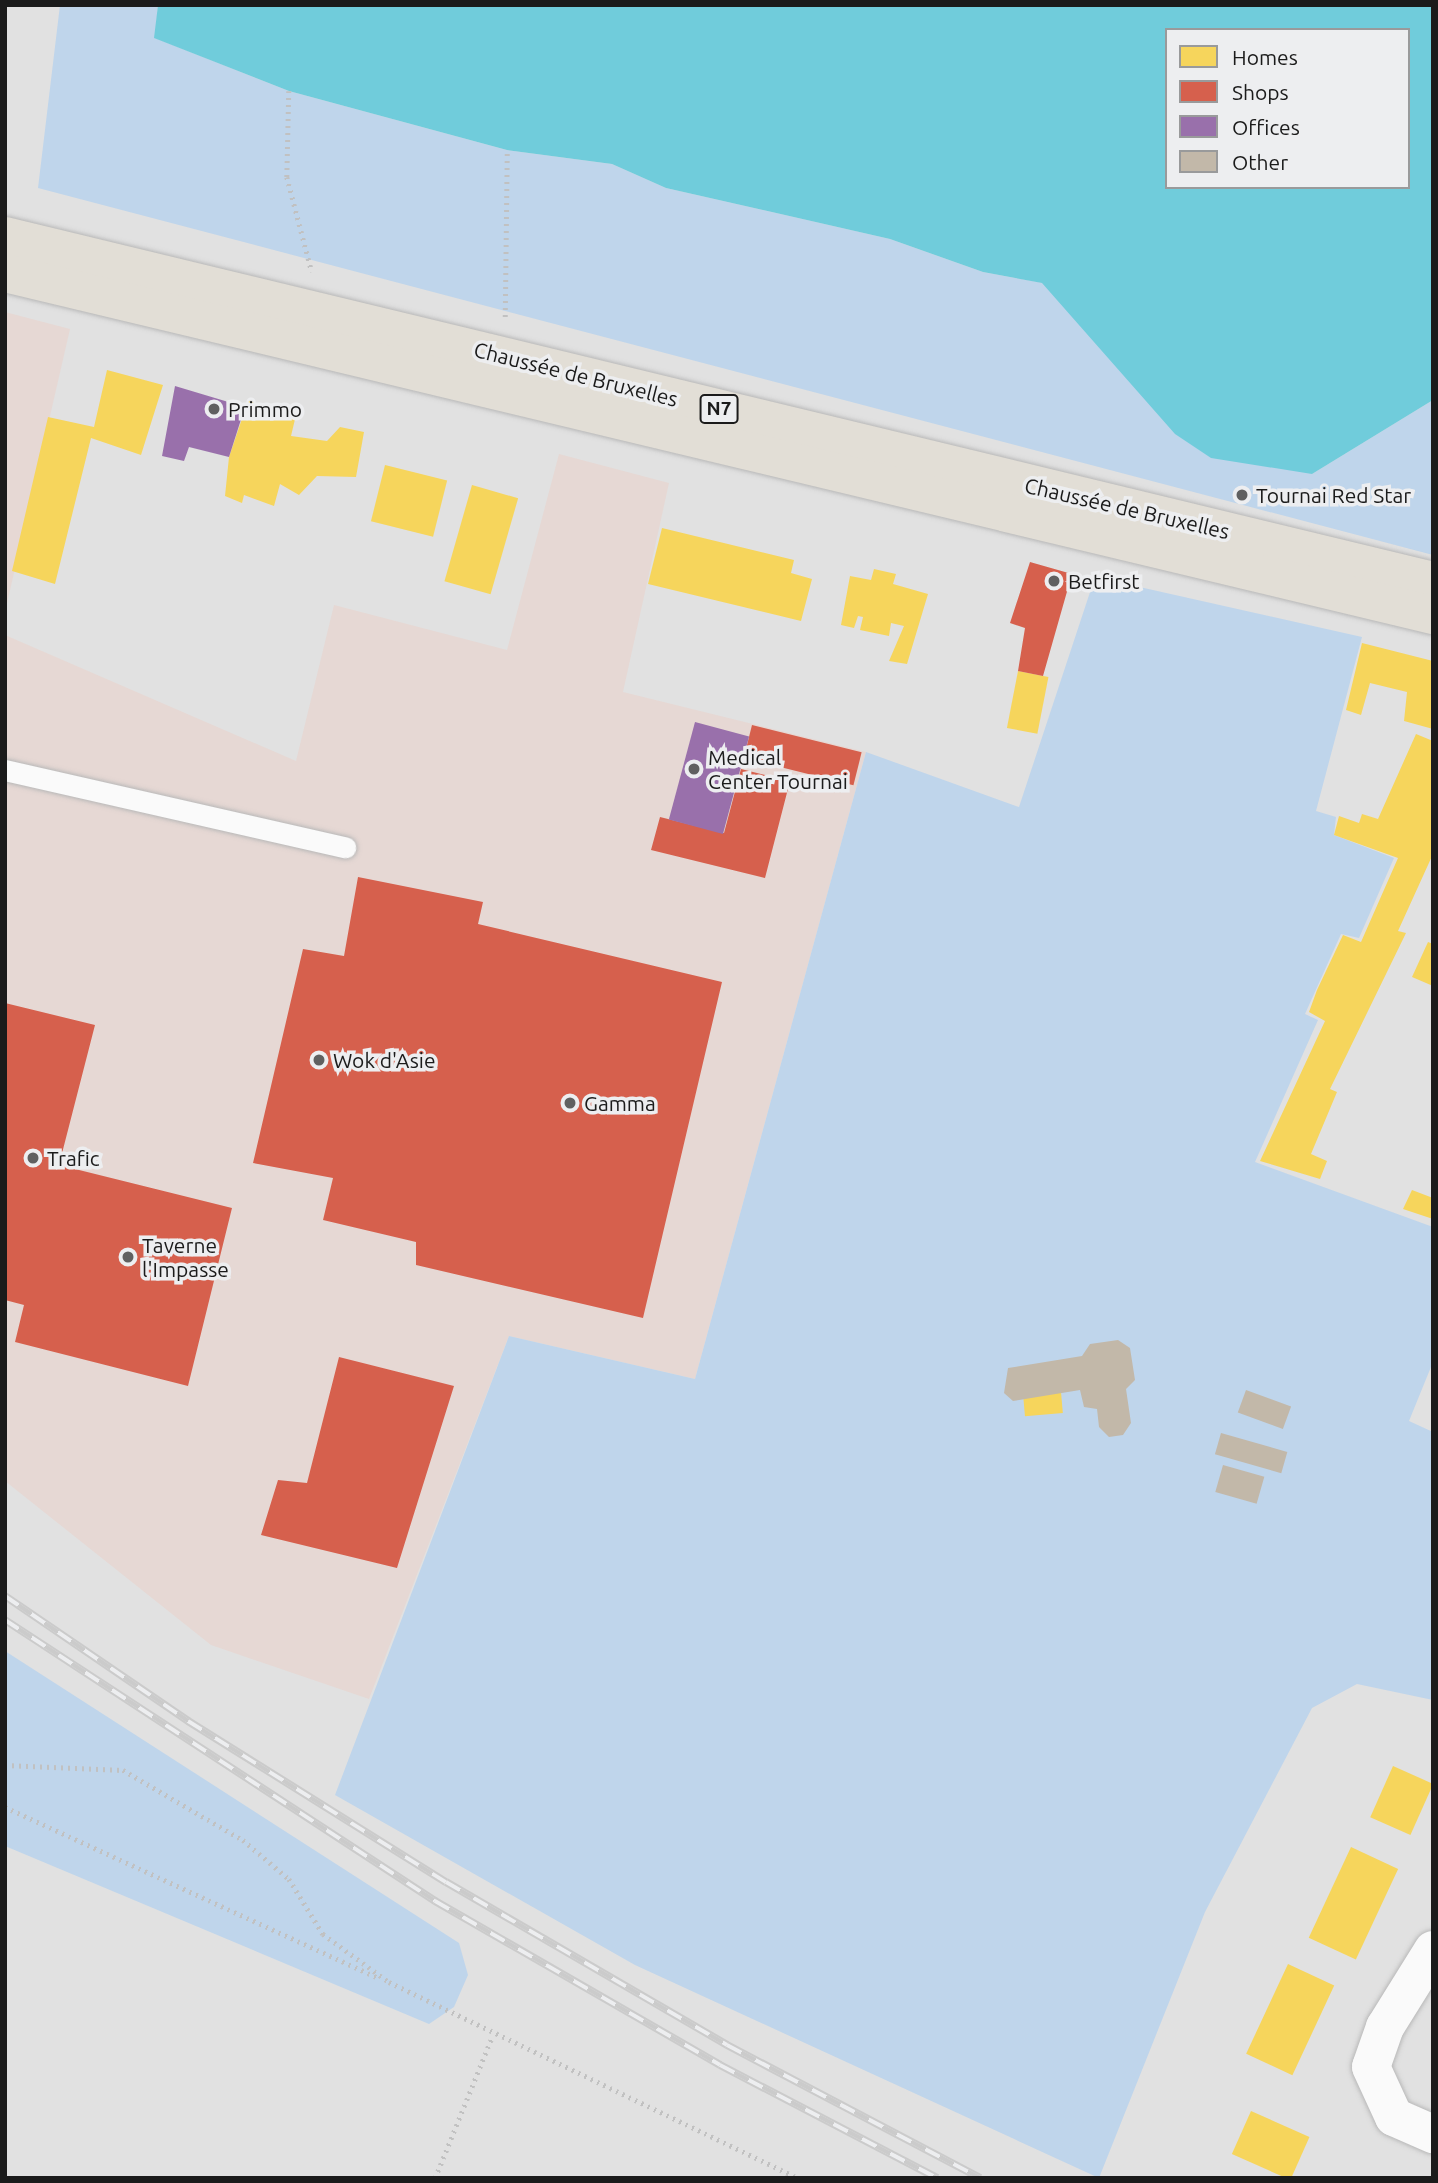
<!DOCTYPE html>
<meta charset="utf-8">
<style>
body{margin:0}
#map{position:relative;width:1438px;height:2183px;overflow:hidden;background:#e1e1e1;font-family:Ubuntu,sans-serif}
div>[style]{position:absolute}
.commercial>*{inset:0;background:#e6d8d4}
.green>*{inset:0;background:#bfd5eb}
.water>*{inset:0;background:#70ccdb}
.homes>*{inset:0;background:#f6d55c;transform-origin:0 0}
.shops>*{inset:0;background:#d6604d;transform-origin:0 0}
.offices>*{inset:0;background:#9970ab;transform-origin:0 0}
.building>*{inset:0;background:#c2b8a9;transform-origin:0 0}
.path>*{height:4.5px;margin-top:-2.25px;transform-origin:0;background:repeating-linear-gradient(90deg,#c1c1c1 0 2px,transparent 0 7px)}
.roads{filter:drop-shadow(0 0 2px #b8b8b8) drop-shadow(0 0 2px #b8b8b8)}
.lane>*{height:21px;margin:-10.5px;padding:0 10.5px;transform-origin:10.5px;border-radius:10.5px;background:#fafafa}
.street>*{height:38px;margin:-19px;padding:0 19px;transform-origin:19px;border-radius:19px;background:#fafafa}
.primary>*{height:38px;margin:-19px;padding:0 19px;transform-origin:19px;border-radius:19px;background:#e2ded6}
.rail>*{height:8px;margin-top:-4px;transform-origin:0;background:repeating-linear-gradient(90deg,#edeef0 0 16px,#cbcbcb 0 32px);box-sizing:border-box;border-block:2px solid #cbcbcb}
.dots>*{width:19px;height:19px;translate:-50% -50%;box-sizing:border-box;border:4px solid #edeef0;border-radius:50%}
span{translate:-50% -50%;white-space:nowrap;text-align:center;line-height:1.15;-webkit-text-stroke:7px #edeef0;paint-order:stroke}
.shield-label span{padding:2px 5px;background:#edeef0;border:2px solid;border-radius:5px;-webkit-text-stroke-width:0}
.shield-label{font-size:19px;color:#1b1b1b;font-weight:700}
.street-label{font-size:21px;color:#1b1b1b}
.poi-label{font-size:21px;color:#1b1b1b}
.left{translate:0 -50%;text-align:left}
.frame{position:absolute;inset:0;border:7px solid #1b1b1b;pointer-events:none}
.legend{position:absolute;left:1165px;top:28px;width:245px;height:161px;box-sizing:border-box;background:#edeef0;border:2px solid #999a9b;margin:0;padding:9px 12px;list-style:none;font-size:21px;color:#1b1b1b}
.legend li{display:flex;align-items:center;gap:14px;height:35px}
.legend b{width:35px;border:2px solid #999a9b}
</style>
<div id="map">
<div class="commercial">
<i style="clip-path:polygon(5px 312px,70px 329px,5px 612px)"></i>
<i style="clip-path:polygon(559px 454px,669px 483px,623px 692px,866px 752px,695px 1379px,509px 1336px,369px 1699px,211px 1645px,5px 1481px,5px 635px,296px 761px,334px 605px,507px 650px)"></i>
</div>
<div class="green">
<i style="clip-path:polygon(60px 5px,158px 5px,155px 38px,289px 91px,507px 150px,612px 164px,666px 188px,890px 239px,983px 272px,1043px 283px,1105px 348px,1312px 474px,1433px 400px,1433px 555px,38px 188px)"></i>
<i style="clip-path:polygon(1095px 577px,1362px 637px,1316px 811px,1336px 817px,1334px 835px,1394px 858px,1359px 938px,1341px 934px,1305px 1014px,1318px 1020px,1255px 1162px,1433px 1227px,1433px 1362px,1409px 1421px,1433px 1432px,1433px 1700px,1357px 1684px,1312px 1708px,1205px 1912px,1099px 2178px,635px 1965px,335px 1795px,509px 1336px,695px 1379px,866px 752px,1019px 807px)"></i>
<i style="clip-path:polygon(5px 1651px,459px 1943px,468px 1975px,454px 2007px,429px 2024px,5px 1846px)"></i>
</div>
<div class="water">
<i style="clip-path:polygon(evenodd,158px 5px,1433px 5px,1433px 400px,1312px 474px,1211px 458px,1175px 434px,1042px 283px,983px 272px,890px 239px,666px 188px,612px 164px,507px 150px,289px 91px,154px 38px,158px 5px,1167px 30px,1408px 30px,1408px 187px,1167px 187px,1167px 30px)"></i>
</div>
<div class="homes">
<i style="clip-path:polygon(107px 370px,163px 385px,141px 455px,91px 438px,55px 584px,12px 571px,48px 417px,94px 427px)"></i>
<i style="clip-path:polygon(248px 401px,296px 415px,291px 436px,327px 441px,340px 427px,364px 432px,356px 477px,317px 476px,299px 495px,280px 484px,274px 506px,244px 495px,242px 503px,225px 496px,229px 457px)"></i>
<i style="left:385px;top:465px;width:64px;height:58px;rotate:14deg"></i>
<i style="left:472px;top:485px;width:48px;height:100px;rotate:16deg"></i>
<i style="clip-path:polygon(662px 528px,794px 560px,791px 573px,812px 579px,801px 621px,648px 584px)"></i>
<i style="clip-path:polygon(874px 569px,896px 574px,893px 584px,928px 594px,907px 664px,889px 661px,904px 626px,891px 623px,889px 636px,860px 630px,863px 617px,858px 616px,854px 628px,841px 625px,850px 576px,871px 580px)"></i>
<i style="clip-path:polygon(1362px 643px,1433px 661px,1433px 729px,1404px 721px,1407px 692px,1370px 683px,1361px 715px,1346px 710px)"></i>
<i style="left:1018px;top:671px;width:31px;height:58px;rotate:11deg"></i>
<i style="clip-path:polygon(1416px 734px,1433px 741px,1433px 854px,1398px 931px,1406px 933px,1330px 1089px,1337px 1092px,1311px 1154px,1327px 1161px,1320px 1179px,1260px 1161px,1325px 1021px,1309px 1012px,1317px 990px,1343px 935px,1361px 942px,1398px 858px,1334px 835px,1339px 816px,1359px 823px,1362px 814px,1378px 819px)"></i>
<i style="clip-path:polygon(1428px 942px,1433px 944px,1433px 986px,1412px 977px)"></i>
<i style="clip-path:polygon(1412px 1190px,1433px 1198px,1433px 1219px,1403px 1209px)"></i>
<i style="left:1061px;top:1392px;width:21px;height:38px;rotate:85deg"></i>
<i style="left:1393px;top:1766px;width:44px;height:56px;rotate:24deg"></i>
<i style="left:1351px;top:1847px;width:52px;height:100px;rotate:25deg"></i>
<i style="left:1288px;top:1964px;width:51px;height:99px;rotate:25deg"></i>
<i style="left:1251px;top:2111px;width:64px;height:47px;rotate:24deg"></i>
</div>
<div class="shops">
<i style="clip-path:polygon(1030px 562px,1072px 574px,1043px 676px,1018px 671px,1025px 628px,1010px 623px)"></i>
<i style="left:752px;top:725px;width:113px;height:34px;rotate:14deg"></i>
<i style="clip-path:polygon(741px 769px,790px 781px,765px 878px,651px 850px,660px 817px,724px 833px)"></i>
<i style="clip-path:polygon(358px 877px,483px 902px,478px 924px,722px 982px,643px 1318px,416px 1265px,416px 1242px,323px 1220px,333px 1178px,253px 1163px,303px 949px,344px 956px)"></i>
<i style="clip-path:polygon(5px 1003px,95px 1025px,59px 1165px,232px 1208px,188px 1386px,15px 1342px,24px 1305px,5px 1300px)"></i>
<i style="clip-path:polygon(339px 1357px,454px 1386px,397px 1568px,261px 1535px,278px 1480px,307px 1483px)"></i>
</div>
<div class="offices">
<i style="clip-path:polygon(175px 386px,245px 407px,229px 457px,189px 447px,184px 461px,162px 456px)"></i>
<i style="left:695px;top:722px;width:56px;height:101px;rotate:15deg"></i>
</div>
<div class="building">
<i style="clip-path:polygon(1118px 1340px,1130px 1348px,1135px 1380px,1126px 1389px,1131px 1423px,1123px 1435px,1109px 1437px,1099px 1427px,1097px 1409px,1084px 1407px,1080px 1390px,1013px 1401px,1004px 1393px,1008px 1368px,1082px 1356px,1090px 1344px)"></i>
<i style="left:1246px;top:1390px;width:48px;height:24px;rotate:20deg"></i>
<i style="left:1221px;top:1433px;width:69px;height:22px;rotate:16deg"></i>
<i style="left:1223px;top:1465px;width:43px;height:28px;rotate:16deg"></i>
</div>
<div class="path">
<i style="left:289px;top:91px;width:86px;rotate:91.3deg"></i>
<i style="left:287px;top:177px;width:98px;rotate:75.3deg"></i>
<i style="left:505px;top:317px;width:167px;rotate:-89.3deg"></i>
<i style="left:5px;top:1765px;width:118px;rotate:2.4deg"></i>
<i style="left:123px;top:1770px;width:139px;rotate:30.3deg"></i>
<i style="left:243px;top:1840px;width:60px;rotate:40.3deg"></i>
<i style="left:289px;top:1879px;width:65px;rotate:58.3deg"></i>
<i style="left:323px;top:1934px;width:82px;rotate:36deg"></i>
<i style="left:389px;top:1982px;width:454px;rotate:25.6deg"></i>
<i style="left:5px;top:1807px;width:411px;rotate:24.6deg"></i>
<i style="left:435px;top:2178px;width:152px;rotate:-68deg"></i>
</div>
<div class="roads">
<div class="lane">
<i style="left:5px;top:770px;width:349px;rotate:12.8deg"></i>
</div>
<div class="street">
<i style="left:1433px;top:1950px;width:91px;rotate:121.9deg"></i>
<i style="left:1385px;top:2027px;width:42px;rotate:109.3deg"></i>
<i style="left:1371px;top:2067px;width:55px;rotate:65.3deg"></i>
<i style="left:1394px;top:2117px;width:43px;rotate:23.6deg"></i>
</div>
<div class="primary">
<i style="left:5px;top:236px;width:1469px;rotate:13.58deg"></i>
<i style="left:5px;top:273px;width:1468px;rotate:13.47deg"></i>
</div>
</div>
<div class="rail">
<i style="left:5px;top:1596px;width:222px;rotate:34.3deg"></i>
<i style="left:188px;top:1721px;width:304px;rotate:32deg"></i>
<i style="left:446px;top:1882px;width:325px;rotate:30.1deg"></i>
<i style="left:727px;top:2045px;width:286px;rotate:27.7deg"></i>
<i style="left:5px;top:1620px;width:514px;rotate:33.16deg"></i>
<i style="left:435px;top:1901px;width:329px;rotate:29.9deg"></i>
<i style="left:720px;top:2065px;width:245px;rotate:27.5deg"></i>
</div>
<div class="dots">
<i style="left:214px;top:409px;background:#606060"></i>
<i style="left:1242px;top:495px;background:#606060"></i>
<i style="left:1054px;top:581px;background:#606060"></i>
<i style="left:694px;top:769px;background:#606060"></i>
<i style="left:319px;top:1060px;background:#606060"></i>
<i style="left:570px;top:1103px;background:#606060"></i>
<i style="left:33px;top:1158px;background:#606060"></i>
<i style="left:128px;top:1257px;background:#606060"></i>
</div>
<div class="shield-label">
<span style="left:719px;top:409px">N7</span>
</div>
<div class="street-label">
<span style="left:576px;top:374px;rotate:14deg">Chaussée de Bruxelles</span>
<span style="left:1127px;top:508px;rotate:13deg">Chaussée de Bruxelles</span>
</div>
<div class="poi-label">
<span class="left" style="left:228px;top:409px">Primmo</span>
<span class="left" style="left:1256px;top:495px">Tournai Red Star</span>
<span class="left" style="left:1068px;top:581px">Betfirst</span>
<span class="left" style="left:708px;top:769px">Medical<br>Center Tournai</span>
<span class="left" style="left:333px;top:1060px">Wok d'Asie</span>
<span class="left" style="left:584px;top:1103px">Gamma</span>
<span class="left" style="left:47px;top:1158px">Trafic</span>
<span class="left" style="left:142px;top:1257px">Taverne<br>l'Impasse</span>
</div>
<div class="frame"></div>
<ul class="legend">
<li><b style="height:19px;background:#f6d55c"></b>Homes</li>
<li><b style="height:19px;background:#d6604d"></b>Shops</li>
<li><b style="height:19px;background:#9970ab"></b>Offices</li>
<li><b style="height:19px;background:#c2b8a9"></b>Other</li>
</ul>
</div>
